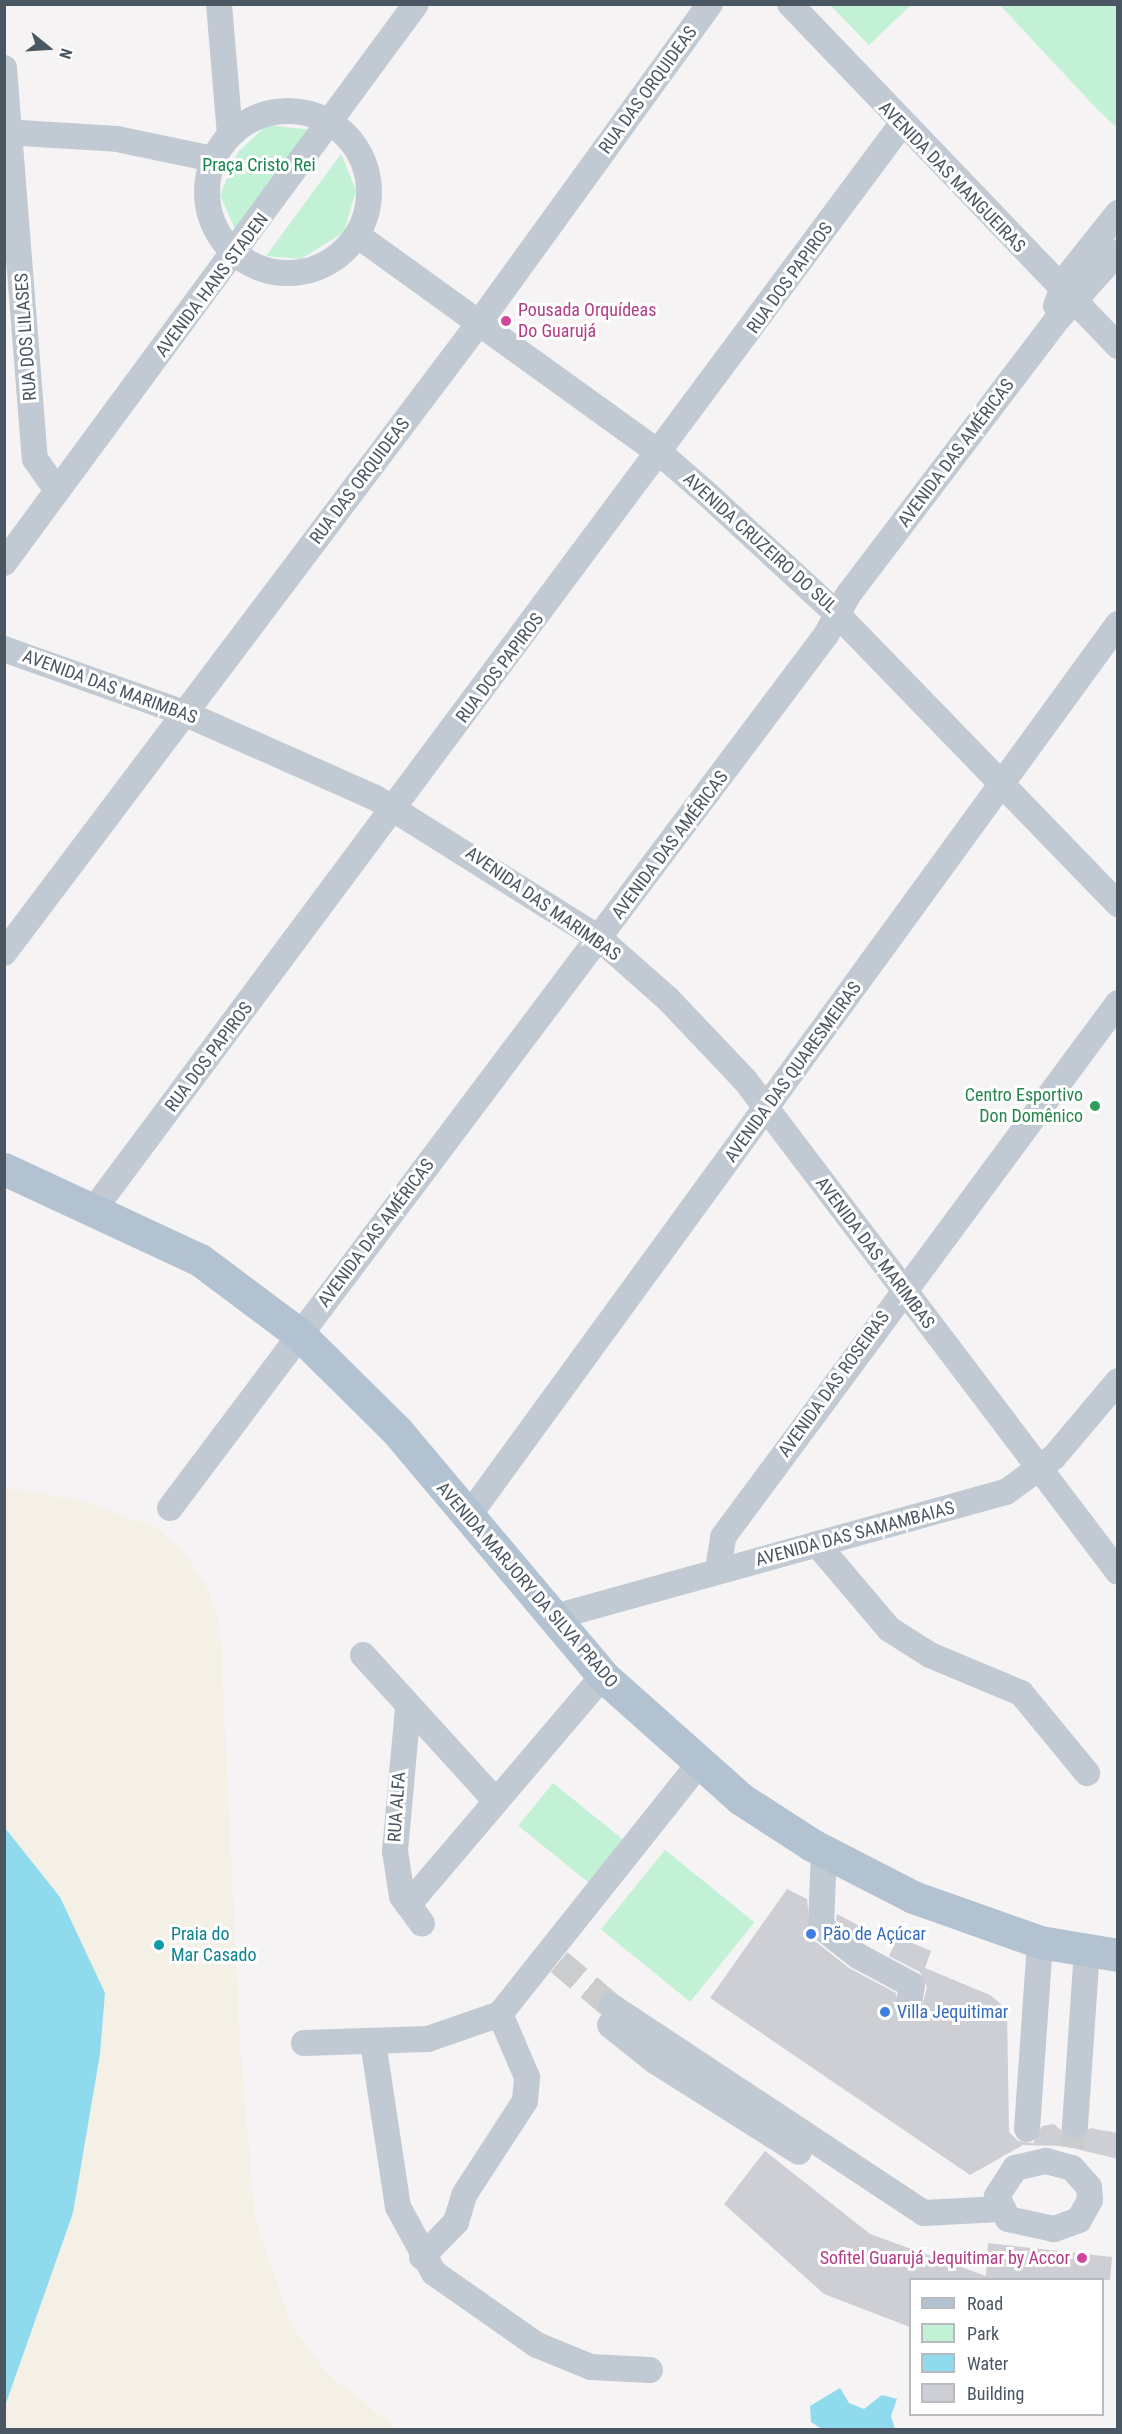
<!DOCTYPE html>
<meta charset="utf-8">
<style>
body{margin:0}
#map{position:relative;width:1122px;height:2434px;overflow:hidden;background:#f5f3f3;font-family:"Roboto Condensed",sans-serif}
div>[style]{position:absolute}
.green>*{inset:0;background:#c3f1d5;transform-origin:0 0}
.sand>*{inset:0;background:#f5f0e5}
.water>*{inset:0;background:#90daee}
.building>*{inset:0;background:#cdcfd5}
.minor-tunnel>*{height:26px;margin-top:-13px;transform-origin:0;background:repeating-linear-gradient(90deg,#caccce 0 26px,transparent 0 39px)}
.minor>*{height:26px;margin:-13px;padding:0 13px;transform-origin:13px;border-radius:13px;background:#c1cad2}
.minor>.ring{margin:-13px;padding:0;box-sizing:content-box;background:none;border:26px solid #c1cad2;border-radius:50%}
.major>*{height:33px;margin:-16.5px;padding:0 16.5px;transform-origin:16.5px;border-radius:16.5px;background:#b3c2d1}
.dots>*{width:16px;height:16px;translate:-50% -50%;box-sizing:border-box;border:3px solid #fff;border-radius:50%}
span{translate:-50% -50%;white-space:nowrap;text-align:center;line-height:1.15;-webkit-text-stroke:6px #fff;paint-order:stroke}
.street-label{font-size:18px;color:#4a5661}
.park-label{font-size:18px;color:#17864f}
.hotel-label{font-size:18px;color:#b23c85}
.left{translate:0 -50%;text-align:left}
.right{translate:-100% -50%;text-align:right}
.leisure-label{font-size:18px;color:#27864d}
.shop-label{font-size:18px;color:#366cbe}
.culture-label{font-size:18px;color:#0d838f}
.frame{position:absolute;inset:0;border:6px solid #4a5661;pointer-events:none}
.legend{position:absolute;left:909px;top:2278px;width:195px;height:138px;box-sizing:border-box;background:#fff;border:2px solid #b7bbc0;margin:0;padding:8px 10px;list-style:none;font-size:18px;color:#4a5661}
.legend li{display:flex;align-items:center;gap:12px;height:30px}
.legend b{width:30px;border:2px solid #b7bbc0}
.north{position:absolute;left:18px;top:18px;width:60px;height:60px;-webkit-text-stroke:4px #fff;paint-order:stroke;rotate:108deg;font-size:16px;font-weight:700;line-height:24px;text-align:center;color:#4a5661}
.north::after{content:'';display:block;margin:auto;width:21px;height:27px;background:#4a5661;clip-path:polygon(50% 0,100% 100%,50% 72%,0 100%)}
</style>
<div id="map">
<div class="green">
<i style="clip-path:polygon(830px 5px,911px 5px,869px 45px)"></i>
<i style="clip-path:polygon(1000px 5px,1117px 5px,1117px 128px,1095px 107px)"></i>
<i style="clip-path:polygon(267px 125px,313px 130px,238px 236px,220px 195px,238px 152px)"></i>
<i style="clip-path:polygon(341px 154px,356px 190px,344px 232px,301px 259px,266px 256px)"></i>
<i style="left:553px;top:1783px;width:101px;height:55px;rotate:39deg"></i>
<i style="left:665px;top:1850px;width:115px;height:102px;rotate:39deg"></i>
</div>
<div class="sand">
<i style="clip-path:polygon(4px 1488px,82px 1501px,158px 1529px,183px 1551px,207px 1588px,220px 1624px,240px 2044px,255px 2219px,292px 2327px,328px 2374px,397px 2429px,5px 2429px,5px 2406px,73px 2213px,100px 2054px,105px 1993px,60px 1897px,5px 1828px)"></i>
</div>
<div class="water">
<i style="clip-path:polygon(5px 1828px,60px 1897px,105px 1993px,100px 2054px,73px 2213px,5px 2406px)"></i>
<i style="clip-path:polygon(840px 2388px,849px 2403px,864px 2409px,882px 2395px,897px 2399px,891px 2416px,895px 2429px,822px 2429px,811px 2422px,810px 2406px)"></i>
</div>
<div class="building">
<i style="clip-path:polygon(787px 1889px,807px 1899px,811px 1938px,849px 1968px,896px 1993px,900px 2016px,920px 2014px,927px 1987px,920px 1972px,889px 1956px,898px 1937px,931px 1951px,925px 1968px,990px 1995px,1007px 2009px,1009px 2132px,1018px 2141px,1033px 2143px,1042px 2126px,1054px 2124px,1073px 2141px,1090px 2128px,1118px 2133px,1118px 2159px,1064px 2146px,1023px 2145px,970px 2175px,710px 1998px)"></i>
<i style="clip-path:polygon(837px 1914px,867px 1930px,863px 1941px,836px 1920px)"></i>
<i style="clip-path:polygon(765px 2151px,870px 2234px,986px 2276px,988px 2243px,1112px 2257px,1110px 2280px,910px 2280px,910px 2327px,824px 2294px,724px 2204px)"></i>
</div>
<div class="minor-tunnel">
<i style="left:559px;top:1962px;width:68px;rotate:40.2deg"></i>
<i style="left:1072px;top:2148px;width:22px;rotate:-82deg"></i>
</div>
<div class="minor">
<i style="left:219px;top:4px;width:131px;rotate:85.2deg"></i>
<i style="left:790px;top:4px;width:474px;rotate:46.2deg"></i>
<i style="left:4px;top:68px;width:392px;rotate:85.5deg"></i>
<i style="left:35px;top:459px;width:38px;rotate:55deg"></i>
<i class="ring" style="left:207px;top:111px;width:136px;height:136px"></i>
<i style="left:4px;top:132px;width:113px;rotate:3.5deg"></i>
<i style="left:117px;top:139px;width:98px;rotate:11.8deg"></i>
<i style="left:357px;top:235px;width:375px;rotate:35.8deg"></i>
<i style="left:661px;top:454px;width:61px;rotate:41deg"></i>
<i style="left:707px;top:494px;width:177px;rotate:42.7deg"></i>
<i style="left:837px;top:614px;width:404px;rotate:45.9deg"></i>
<i style="left:1056px;top:306px;width:31px;rotate:-69deg"></i>
<i style="left:1067px;top:277px;width:82px;rotate:-51.4deg"></i>
<i style="left:4px;top:563px;width:694px;rotate:-53.61deg"></i>
<i style="left:4px;top:649px;width:191px;rotate:19.6deg"></i>
<i style="left:184px;top:713px;width:208px;rotate:23.9deg"></i>
<i style="left:374px;top:797px;width:267px;rotate:32.1deg"></i>
<i style="left:600px;top:939px;width:91px;rotate:41.4deg"></i>
<i style="left:668px;top:999px;width:112px;rotate:46.5deg"></i>
<i style="left:745px;top:1080px;width:617px;rotate:52.83deg"></i>
<i style="left:4px;top:953px;width:789px;rotate:-52.98deg"></i>
<i style="left:479px;top:323px;width:394px;rotate:-54.1deg"></i>
<i style="left:95px;top:1208px;width:1350px;rotate:-53.34deg"></i>
<i style="left:170px;top:1508px;width:1092px;rotate:-53.08deg"></i>
<i style="left:826px;top:635px;width:46px;rotate:-61.2deg"></i>
<i style="left:848px;top:595px;width:343px;rotate:-52.8deg"></i>
<i style="left:1055px;top:322px;width:94px;rotate:-48deg"></i>
<i style="left:467px;top:1518px;width:1106px;rotate:-53.94deg"></i>
<i style="left:817px;top:1544px;width:111px;rotate:49.7deg"></i>
<i style="left:889px;top:1629px;width:49px;rotate:32.4deg"></i>
<i style="left:930px;top:1655px;width:99px;rotate:22.7deg"></i>
<i style="left:1021px;top:1693px;width:104px;rotate:50.5deg"></i>
<i style="left:718px;top:1570px;width:33px;rotate:-81deg"></i>
<i style="left:723px;top:1537px;width:664px;rotate:-53.51deg"></i>
<i style="left:551px;top:1618px;width:472px;rotate:-15.5deg"></i>
<i style="left:1006px;top:1492px;width:59px;rotate:-36.1deg"></i>
<i style="left:1054px;top:1457px;width:99px;rotate:-49.9deg"></i>
<i style="left:363px;top:1655px;width:197px;rotate:47.7deg"></i>
<i style="left:408px;top:1708px;width:144px;rotate:95.2deg"></i>
<i style="left:395px;top:1851px;width:46px;rotate:81.2deg"></i>
<i style="left:402px;top:1896px;width:34px;rotate:54deg"></i>
<i style="left:824px;top:1852px;width:75px;rotate:92.3deg"></i>
<i style="left:821px;top:1927px;width:47px;rotate:38.1deg"></i>
<i style="left:858px;top:1956px;width:61px;rotate:28.2deg"></i>
<i style="left:912px;top:1985px;width:19px;rotate:99deg"></i>
<i style="left:408px;top:1905px;width:301px;rotate:-49.6deg"></i>
<i style="left:611px;top:2006px;width:375px;rotate:33.5deg"></i>
<i style="left:924px;top:2213px;width:76px;rotate:-3deg"></i>
<i style="left:610px;top:2025px;width:58px;rotate:38.7deg"></i>
<i style="left:655px;top:2061px;width:170px;rotate:32.3deg"></i>
<i style="left:373px;top:2042px;width:167px;rotate:81.4deg"></i>
<i style="left:398px;top:2207px;width:75px;rotate:61.4deg"></i>
<i style="left:434px;top:2273px;width:126px;rotate:35deg"></i>
<i style="left:537px;top:2345px;width:58px;rotate:22.2deg"></i>
<i style="left:591px;top:2367px;width:59px;rotate:2.9deg"></i>
<i style="left:304px;top:2043px;width:124px;rotate:-1.8deg"></i>
<i style="left:428px;top:2039px;width:76px;rotate:-19.1deg"></i>
<i style="left:500px;top:2014px;width:320px;rotate:-51.5deg"></i>
<i style="left:1075px;top:2126px;width:175px;rotate:-86.1deg"></i>
<i style="left:1027px;top:2129px;width:187px;rotate:-86deg"></i>
<i style="left:1046px;top:2161px;width:27px;rotate:15deg"></i>
<i style="left:1072px;top:2168px;width:25px;rotate:48deg"></i>
<i style="left:1089px;top:2187px;width:13px;rotate:86deg"></i>
<i style="left:1090px;top:2200px;width:23px;rotate:119deg"></i>
<i style="left:1079px;top:2220px;width:27px;rotate:160deg"></i>
<i style="left:1054px;top:2229px;width:47px;rotate:-167.7deg"></i>
<i style="left:1008px;top:2219px;width:25px;rotate:-116deg"></i>
<i style="left:997px;top:2196px;width:33px;rotate:-57deg"></i>
<i style="left:1015px;top:2168px;width:32px;rotate:-13deg"></i>
<i style="left:422px;top:2257px;width:49px;rotate:-45.8deg"></i>
<i style="left:456px;top:2222px;width:28px;rotate:-73deg"></i>
<i style="left:464px;top:2195px;width:112px;rotate:-57deg"></i>
<i style="left:525px;top:2101px;width:24px;rotate:-85deg"></i>
<i style="left:527px;top:2077px;width:69px;rotate:-113.2deg"></i>
</div>
<div class="major">
<i style="left:4px;top:1169px;width:216px;rotate:24.9deg"></i>
<i style="left:200px;top:1260px;width:124px;rotate:36.8deg"></i>
<i style="left:299px;top:1334px;width:138px;rotate:44.7deg"></i>
<i style="left:397px;top:1431px;width:320px;rotate:49.9deg"></i>
<i style="left:603px;top:1676px;width:185px;rotate:41.7deg"></i>
<i style="left:741px;top:1799px;width:85px;rotate:32.9deg"></i>
<i style="left:812px;top:1845px;width:114px;rotate:27.2deg"></i>
<i style="left:913px;top:1897px;width:135px;rotate:19.5deg"></i>
<i style="left:1040px;top:1942px;width:79px;rotate:9.5deg"></i>
</div>
<div class="dots">
<i style="left:506px;top:321px;background:#d1479c"></i>
<i style="left:1095px;top:1106px;background:#2e9e5b"></i>
<i style="left:811px;top:1934px;background:#3f7fe0"></i>
<i style="left:159px;top:1945px;background:#0f9aa8"></i>
<i style="left:885px;top:2012px;background:#3f7fe0"></i>
<i style="left:1082px;top:2258px;background:#d1479c"></i>
</div>
<div class="street-label">
<span style="left:648px;top:90px;rotate:-54deg">RUA DAS ORQUIDEAS</span>
<span style="left:952px;top:177px;rotate:46deg">AVENIDA DAS MANGUEIRAS</span>
<span style="left:790px;top:278px;rotate:-54deg">RUA DOS PAPIROS</span>
<span style="left:212px;top:285px;rotate:-53deg">AVENIDA HANS STADEN</span>
<span style="left:26px;top:337px;rotate:-94deg">RUA DOS LILASES</span>
<span style="left:956px;top:453px;rotate:-53deg">AVENIDA DAS AMÉRICAS</span>
<span style="left:360px;top:481px;rotate:-53deg">RUA DAS ORQUIDEAS</span>
<span style="left:760px;top:543px;rotate:42deg">AVENIDA CRUZEIRO DO SUL</span>
<span style="left:500px;top:668px;rotate:-53deg">RUA DOS PAPIROS</span>
<span style="left:110px;top:687px;rotate:20deg">AVENIDA DAS MARIMBAS</span>
<span style="left:670px;top:845px;rotate:-53deg">AVENIDA DAS AMÉRICAS</span>
<span style="left:543px;top:904px;rotate:35deg">AVENIDA DAS MARIMBAS</span>
<span style="left:209px;top:1057px;rotate:-53deg">RUA DOS PAPIROS</span>
<span style="left:793px;top:1072px;rotate:-54deg">AVENIDA DAS QUARESMEIRAS</span>
<span style="left:376px;top:1233px;rotate:-53deg">AVENIDA DAS AMÉRICAS</span>
<span style="left:875px;top:1253px;rotate:53deg">AVENIDA DAS MARIMBAS</span>
<span style="left:834px;top:1384px;rotate:-54deg">AVENIDA DAS ROSEIRAS</span>
<span style="left:855px;top:1534px;rotate:-15deg">AVENIDA DAS SAMAMBAIAS</span>
<span style="left:527px;top:1585px;rotate:49deg">AVENIDA MARJORY DA SILVA PRADO</span>
<span style="left:397px;top:1807px;rotate:-86deg">RUA ALFA</span>
</div>
<div class="park-label">
<span style="left:259px;top:165px">Praça Cristo Rei</span>
</div>
<div class="hotel-label">
<span class="left" style="left:518px;top:321px">Pousada Orquídeas<br>Do Guarujá</span>
<span class="right" style="left:1070px;top:2258px">Sofitel Guarujá Jequitimar by Accor</span>
</div>
<div class="leisure-label">
<span class="right" style="left:1083px;top:1106px">Centro Esportivo<br>Don Domênico</span>
</div>
<div class="shop-label">
<span class="left" style="left:823px;top:1934px">Pão de Açúcar</span>
<span class="left" style="left:897px;top:2012px">Villa Jequitimar</span>
</div>
<div class="culture-label">
<span class="left" style="left:171px;top:1945px">Praia do<br>Mar Casado</span>
</div>
<div class="frame"></div>
<ul class="legend">
<li><b style="height:8px;background:#b3c2d1"></b>Road</li>
<li><b style="height:16px;background:#c3f1d5"></b>Park</li>
<li><b style="height:16px;background:#90daee"></b>Water</li>
<li><b style="height:16px;background:#cdcfd5"></b>Building</li>
</ul>
<div class="north">N</div>
</div>
